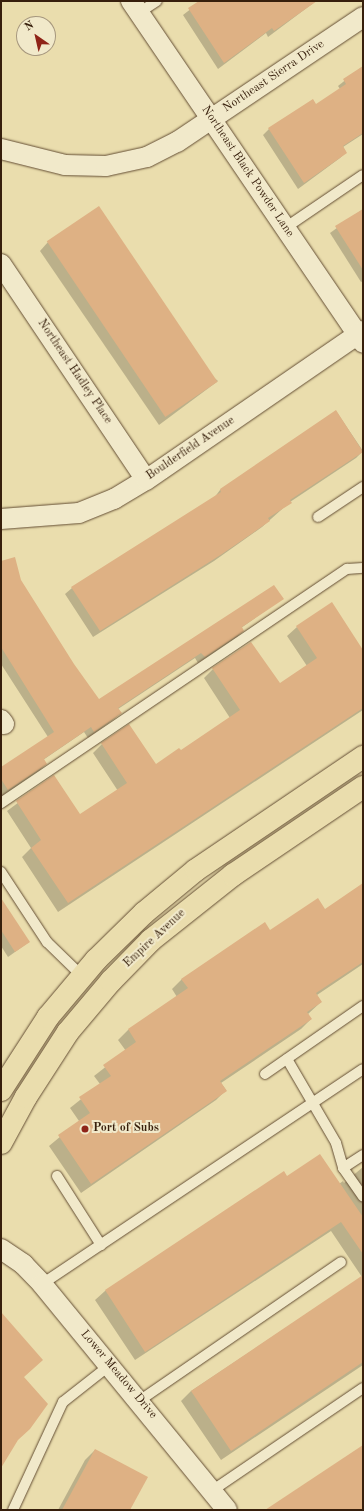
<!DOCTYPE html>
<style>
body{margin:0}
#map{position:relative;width:364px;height:1511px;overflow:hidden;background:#eaddad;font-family:"Old Standard TT",serif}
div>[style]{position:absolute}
.shadow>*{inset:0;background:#0003}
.building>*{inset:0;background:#deb184;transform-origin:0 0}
.roads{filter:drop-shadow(0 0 1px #644e34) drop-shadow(0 0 1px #644e34)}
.service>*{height:10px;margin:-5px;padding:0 5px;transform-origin:5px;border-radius:5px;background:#f1e9ca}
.minor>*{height:20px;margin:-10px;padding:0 10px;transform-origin:10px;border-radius:10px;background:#f1e9ca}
.trunk>*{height:22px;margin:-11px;padding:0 11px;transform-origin:11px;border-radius:11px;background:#eaddad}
.dots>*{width:11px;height:11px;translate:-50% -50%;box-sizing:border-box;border:2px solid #f1e9ca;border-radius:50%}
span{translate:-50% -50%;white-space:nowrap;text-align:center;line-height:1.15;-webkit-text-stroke:4px #f1e9ca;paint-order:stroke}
.street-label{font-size:12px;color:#371f0c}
.poi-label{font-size:12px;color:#371f0c;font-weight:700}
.left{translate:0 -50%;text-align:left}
.frame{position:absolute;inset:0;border:2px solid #371f0c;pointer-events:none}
.north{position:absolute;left:16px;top:16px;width:40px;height:40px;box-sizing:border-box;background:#f1e9ca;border:1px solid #a7987e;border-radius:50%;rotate:326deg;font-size:11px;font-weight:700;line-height:16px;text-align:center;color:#371f0c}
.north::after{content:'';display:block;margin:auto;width:14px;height:18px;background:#8f2418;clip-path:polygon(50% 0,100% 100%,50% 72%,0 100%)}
</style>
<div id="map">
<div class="shadow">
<i style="clip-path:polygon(201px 1px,316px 1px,268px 37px,266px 33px,218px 69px,183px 15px)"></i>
<i style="clip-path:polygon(363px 66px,363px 134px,343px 147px,346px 152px,340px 158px,298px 189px,263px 135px,269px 129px,316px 106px,340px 89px,338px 86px)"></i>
<i style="clip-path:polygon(363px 209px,363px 281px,361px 282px,330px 233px)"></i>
<i style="clip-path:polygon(48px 242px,218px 381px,159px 425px,40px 251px)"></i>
<i style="clip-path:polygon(336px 411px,363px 451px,356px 458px,290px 502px,262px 527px,214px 561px,93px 637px,65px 594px,72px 588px,214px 498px,220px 490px)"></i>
<i style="clip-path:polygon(1px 562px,20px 580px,73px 665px,99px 701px,282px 599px,241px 628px,243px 631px,237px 637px,198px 663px,195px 658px,118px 709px,121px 713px,114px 719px,88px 738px,84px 732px,43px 760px,46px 764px,40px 770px,2px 796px,1px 769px,48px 737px,1px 664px)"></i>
<i style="clip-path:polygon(297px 627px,363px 651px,363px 710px,58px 912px,22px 857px,31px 848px,7px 811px,54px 776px,80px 816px,118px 791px,93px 753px,102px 744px,156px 765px,180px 752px,230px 718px,204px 678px,213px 669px,251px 643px,279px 685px,307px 666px,287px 636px)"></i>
<i style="clip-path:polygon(363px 884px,363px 964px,317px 995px,321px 1002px,308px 1014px,311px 1019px,301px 1029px,221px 1083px,226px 1090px,216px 1100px,81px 1193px,49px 1146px,79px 1121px,70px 1108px,100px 1084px,94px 1076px,126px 1051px,118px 1040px,128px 1030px,177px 997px,172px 989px,182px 979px,270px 932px,325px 910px)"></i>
<i style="clip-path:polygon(1px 902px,29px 942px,8px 957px,1px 946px)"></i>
<i style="clip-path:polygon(363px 1167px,363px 1365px,221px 1460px,181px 1401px,191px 1391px,362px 1277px,331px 1231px,135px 1360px,95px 1300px,105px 1291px,284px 1173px,287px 1177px,339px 1184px,343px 1181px,344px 1183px)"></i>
<i style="clip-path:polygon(95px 1450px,129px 1510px,58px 1510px,85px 1460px)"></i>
</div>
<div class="building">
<i style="clip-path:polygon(199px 1px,317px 1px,274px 31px,272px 28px,224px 63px,188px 8px)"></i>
<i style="clip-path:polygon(363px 66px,363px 133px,343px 146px,347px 153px,304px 183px,268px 128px,313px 99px,316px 104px,346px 84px,343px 79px)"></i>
<i style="left:99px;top:206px;width:212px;height:63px;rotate:56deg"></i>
<i style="clip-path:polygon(363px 209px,363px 270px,335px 226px)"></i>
<i style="clip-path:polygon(336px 410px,363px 452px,290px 500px,292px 503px,268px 518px,270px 521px,222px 554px,100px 631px,71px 587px,221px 492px,220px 489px)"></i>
<i style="clip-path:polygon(15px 557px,21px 580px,74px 664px,99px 699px,274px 585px,284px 599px,242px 627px,244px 631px,205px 657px,201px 653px,118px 708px,122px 713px,94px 732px,91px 727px,44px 759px,47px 764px,8px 790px,1px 779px,1px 767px,54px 732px,1px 647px,1px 561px)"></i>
<i style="clip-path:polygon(332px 602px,363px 650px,363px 708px,68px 903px,31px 848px,41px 840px,16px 801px,54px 775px,80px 814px,127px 783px,101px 743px,129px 724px,156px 764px,179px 748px,181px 750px,240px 710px,212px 668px,251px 642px,280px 683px,317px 658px,296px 626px)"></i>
<i style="clip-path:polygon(363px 883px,363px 962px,316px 993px,322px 1002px,307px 1012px,312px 1019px,220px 1081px,227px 1091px,91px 1184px,58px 1135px,90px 1113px,79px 1097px,111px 1076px,103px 1065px,136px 1042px,128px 1029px,188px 988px,181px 979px,265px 922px,270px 930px,318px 898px,325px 909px)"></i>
<i style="clip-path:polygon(1px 898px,30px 942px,15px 952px,1px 930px)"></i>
<i style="clip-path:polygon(320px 1154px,363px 1217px,363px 1254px,341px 1222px,145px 1352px,105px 1290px,284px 1171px,287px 1176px)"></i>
<i style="clip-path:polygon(363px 1275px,363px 1362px,231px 1451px,191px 1391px)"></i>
<i style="clip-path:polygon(1px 1312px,43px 1360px,24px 1377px,48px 1404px,30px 1429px,18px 1440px,1px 1468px)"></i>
<i style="clip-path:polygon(363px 1445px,363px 1510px,265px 1510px)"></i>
<i style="clip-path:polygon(95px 1449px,148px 1477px,130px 1510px,62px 1510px)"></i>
</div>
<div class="roads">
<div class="service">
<i style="left:140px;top:12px;width:20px;rotate:-33deg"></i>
<i style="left:285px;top:228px;width:94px;rotate:-34.2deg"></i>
<i style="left:318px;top:517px;width:54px;rotate:-33.7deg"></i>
<i style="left:1px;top:803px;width:418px;rotate:-34.1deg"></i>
<i style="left:347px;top:569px;width:16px;rotate:-4deg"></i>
<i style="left:1px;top:872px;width:84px;rotate:56.7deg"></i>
<i style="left:47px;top:942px;width:49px;rotate:44.2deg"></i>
<i style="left:287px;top:1059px;width:97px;rotate:59.7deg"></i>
<i style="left:336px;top:1143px;width:26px;rotate:74deg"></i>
<i style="left:343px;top:1168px;width:35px;rotate:55deg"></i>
<i style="left:265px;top:1074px;width:119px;rotate:-34.8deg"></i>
<i style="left:343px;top:1168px;width:24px;rotate:-33deg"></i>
<i style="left:57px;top:1176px;width:82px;rotate:57.5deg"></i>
<i style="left:42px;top:1284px;width:386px;rotate:-33.8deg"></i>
<i style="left:139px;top:1401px;width:245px;rotate:-34.5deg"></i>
<i style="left:213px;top:1490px;width:181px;rotate:-34.2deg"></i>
<i style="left:13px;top:1510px;width:119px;rotate:-65.2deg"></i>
<i style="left:63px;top:1402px;width:60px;rotate:-38.2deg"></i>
</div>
<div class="minor">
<i style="left:131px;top:1px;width:413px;rotate:55.8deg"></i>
<i style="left:1px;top:149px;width:66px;rotate:14deg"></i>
<i style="left:65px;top:165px;width:41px;rotate:1.4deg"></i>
<i style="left:106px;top:166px;width:42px;rotate:-12.4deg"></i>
<i style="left:147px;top:157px;width:34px;rotate:-27deg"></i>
<i style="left:177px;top:142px;width:224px;rotate:-33.9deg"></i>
<i style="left:1px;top:264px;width:260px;rotate:56.1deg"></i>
<i style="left:1px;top:519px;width:78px;rotate:-4.4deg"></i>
<i style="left:79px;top:513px;width:38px;rotate:-22deg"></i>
<i style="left:114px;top:499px;width:37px;rotate:-31deg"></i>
<i style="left:146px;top:480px;width:263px;rotate:-34.5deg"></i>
<i style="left:1px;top:720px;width:5px;rotate:53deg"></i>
<i style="left:1px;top:1249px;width:27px;rotate:34deg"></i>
<i style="left:23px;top:1264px;width:28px;rotate:46deg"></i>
<i style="left:42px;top:1284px;width:292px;rotate:50.7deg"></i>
</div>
<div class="trunk">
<i style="left:1px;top:1090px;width:87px;rotate:-57.2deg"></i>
<i style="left:48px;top:1017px;width:75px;rotate:-49.9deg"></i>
<i style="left:96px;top:960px;width:67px;rotate:-44.4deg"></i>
<i style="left:144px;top:913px;width:67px;rotate:-39.6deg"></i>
<i style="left:196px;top:870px;width:202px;rotate:-34.1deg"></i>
<i style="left:1px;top:1143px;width:52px;rotate:-61.5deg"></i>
<i style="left:26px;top:1097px;width:77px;rotate:-57.1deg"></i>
<i style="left:68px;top:1032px;width:67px;rotate:-49.9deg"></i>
<i style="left:111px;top:981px;width:57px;rotate:-45.7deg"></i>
<i style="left:151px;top:940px;width:105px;rotate:-38.4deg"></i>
<i style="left:233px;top:875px;width:157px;rotate:-34.1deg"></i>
</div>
</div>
<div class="dots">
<i style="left:85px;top:1129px;background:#8f2418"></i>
</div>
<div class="street-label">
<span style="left:274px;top:77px;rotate:-34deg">Northeast Sierra Drive</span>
<span style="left:247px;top:172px;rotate:56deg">Northeast Black Powder Lane</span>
<span style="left:74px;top:372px;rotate:56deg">Northeast Hadley Place</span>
<span style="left:191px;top:449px;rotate:-34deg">Boulderfield Avenue</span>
<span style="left:155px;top:939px;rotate:-43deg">Empire Avenue</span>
<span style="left:118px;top:1375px;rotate:50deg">Lower Meadow Drive</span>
</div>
<div class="poi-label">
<span class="left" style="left:93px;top:1129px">Port of Subs</span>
</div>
<div class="frame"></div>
<div class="north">N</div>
</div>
